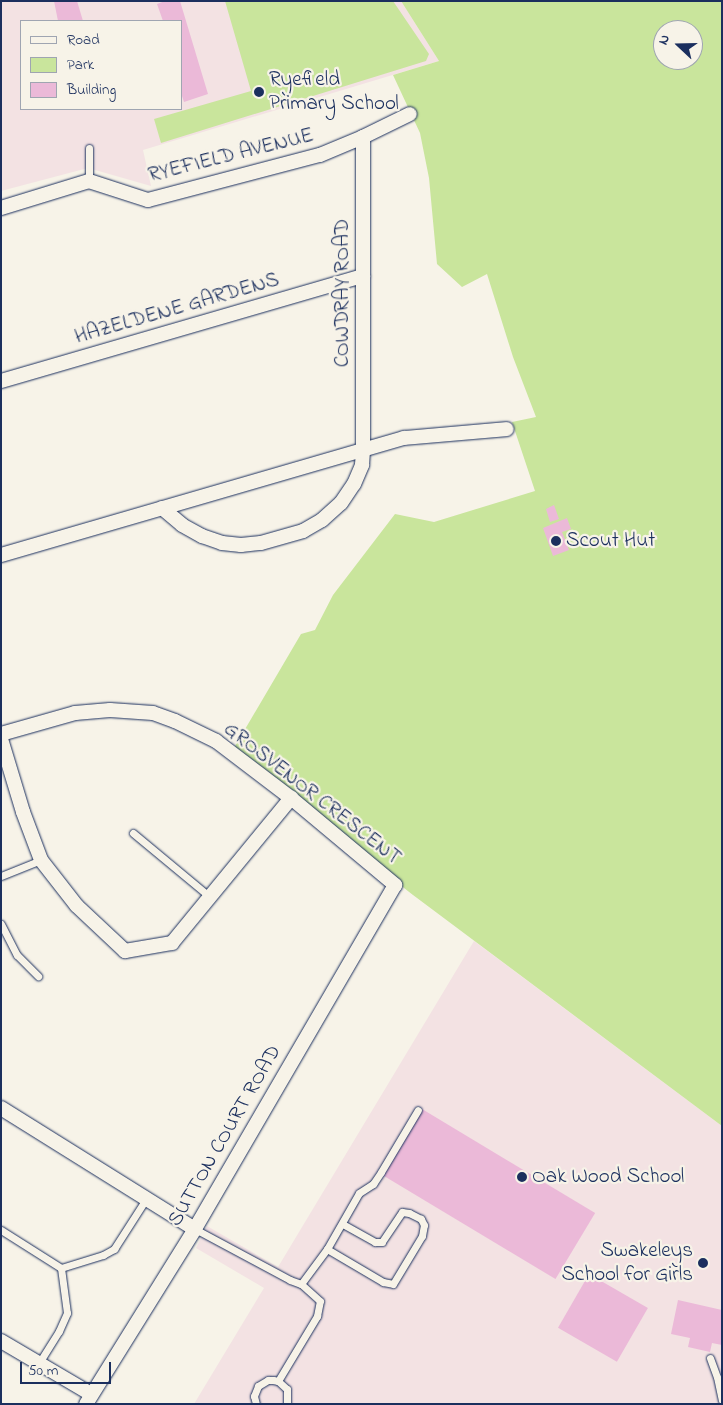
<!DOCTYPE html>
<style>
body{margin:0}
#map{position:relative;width:723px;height:1405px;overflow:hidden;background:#f7f3e8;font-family:"Indie Flower",sans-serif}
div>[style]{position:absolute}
.built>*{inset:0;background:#f3e2e3}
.green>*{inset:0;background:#c9e59c}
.building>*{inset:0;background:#ebb9d8;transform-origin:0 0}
.roads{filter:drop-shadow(0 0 1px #1b2f5e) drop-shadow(0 0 1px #1b2f5e)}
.lane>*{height:7px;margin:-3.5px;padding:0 3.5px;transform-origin:3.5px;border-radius:3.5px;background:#f7f3e8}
.street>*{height:14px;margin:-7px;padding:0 7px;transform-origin:7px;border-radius:7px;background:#f7f3e8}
.dots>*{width:14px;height:14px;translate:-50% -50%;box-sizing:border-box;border:2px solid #f7f3e8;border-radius:50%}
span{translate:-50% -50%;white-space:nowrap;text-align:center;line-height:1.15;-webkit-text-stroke:4.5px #f7f3e8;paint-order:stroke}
.poi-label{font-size:21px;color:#1b2f5e}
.left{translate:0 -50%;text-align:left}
.right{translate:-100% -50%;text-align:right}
.street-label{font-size:21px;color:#1b2f5e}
.frame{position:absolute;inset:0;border:2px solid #1b2f5e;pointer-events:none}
.legend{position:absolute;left:20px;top:20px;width:162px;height:90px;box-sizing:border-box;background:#f7f3e8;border:1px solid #9fa5b1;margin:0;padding:6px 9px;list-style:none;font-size:15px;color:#1b2f5e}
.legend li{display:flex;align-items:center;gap:10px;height:25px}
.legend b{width:25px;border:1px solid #9fa5b1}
.north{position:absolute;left:653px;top:20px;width:50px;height:50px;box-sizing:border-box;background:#f7f3e8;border:1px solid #9fa5b1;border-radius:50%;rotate:291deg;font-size:14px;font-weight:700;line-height:20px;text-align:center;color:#1b2f5e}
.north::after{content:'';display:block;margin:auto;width:18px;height:22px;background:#1b2f5e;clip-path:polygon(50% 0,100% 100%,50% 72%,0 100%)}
.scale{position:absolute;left:20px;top:1362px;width:91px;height:22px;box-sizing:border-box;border:2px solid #1b2f5e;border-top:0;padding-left:6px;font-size:15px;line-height:18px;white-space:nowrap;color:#1b2f5e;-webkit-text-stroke:4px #f7f3e8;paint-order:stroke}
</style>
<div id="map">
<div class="built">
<i style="clip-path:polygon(evenodd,1px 1px,401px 1px,439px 61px,143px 150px,151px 186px,88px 168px,1px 191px,1px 1px,21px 21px,181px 21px,181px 109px,21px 109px,21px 21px)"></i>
<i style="clip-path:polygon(474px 941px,722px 1126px,722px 1404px,194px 1404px,264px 1288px,196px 1248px,207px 1226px,278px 1267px)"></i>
</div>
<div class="green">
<i style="clip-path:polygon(225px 1px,393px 1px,429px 54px,426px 61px,161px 143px,154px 119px,251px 91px)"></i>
<i style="clip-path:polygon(evenodd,401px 1px,722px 1px,722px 1126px,413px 895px,231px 753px,301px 634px,315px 630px,333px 595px,395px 514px,434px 522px,535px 491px,512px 422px,536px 417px,513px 357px,487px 274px,462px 287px,437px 264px,429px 178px,420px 133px,393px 75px,439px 61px,401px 1px,663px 30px,693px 30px,693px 60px,663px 60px,663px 30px)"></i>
</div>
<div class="building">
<i style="clip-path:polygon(54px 1px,77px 1px,83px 21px,58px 21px)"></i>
<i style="clip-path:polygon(165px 1px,180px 1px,208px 94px,184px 102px,181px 93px,181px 21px,163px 21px,157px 4px)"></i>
<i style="clip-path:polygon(554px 505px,559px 519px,550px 522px,546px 509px)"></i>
<i style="clip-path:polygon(567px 518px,571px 529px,562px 532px,569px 550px,553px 556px,543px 528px)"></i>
<i style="left:422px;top:1109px;width:202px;height:77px;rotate:31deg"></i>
<i style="left:589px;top:1274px;width:68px;height:62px;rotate:30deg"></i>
<i style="clip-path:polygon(678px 1300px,722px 1310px,722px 1345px,712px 1343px,710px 1352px,688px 1347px,690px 1338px,671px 1334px)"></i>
</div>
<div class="roads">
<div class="lane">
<i style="left:89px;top:181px;width:33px;rotate:-90deg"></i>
<i style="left:133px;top:833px;width:100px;rotate:39.7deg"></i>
<i style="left:1px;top:876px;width:43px;rotate:-21.8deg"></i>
<i style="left:1px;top:924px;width:35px;rotate:63deg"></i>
<i style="left:17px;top:955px;width:30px;rotate:45deg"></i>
<i style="left:195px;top:1229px;width:108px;rotate:28.2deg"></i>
<i style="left:290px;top:1280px;width:12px;rotate:20deg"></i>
<i style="left:301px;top:1284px;width:44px;rotate:-53.4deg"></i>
<i style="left:327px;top:1249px;width:64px;rotate:-60.3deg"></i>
<i style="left:359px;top:1193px;width:17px;rotate:-33deg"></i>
<i style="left:373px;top:1184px;width:14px;rotate:-56deg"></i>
<i style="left:381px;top:1172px;width:72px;rotate:-59.2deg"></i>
<i style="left:1px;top:1230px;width:71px;rotate:32.3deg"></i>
<i style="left:61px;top:1268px;width:45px;rotate:82.4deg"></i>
<i style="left:67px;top:1313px;width:20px;rotate:114deg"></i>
<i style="left:59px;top:1331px;width:38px;rotate:122deg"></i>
<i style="left:327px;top:1249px;width:65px;rotate:30.5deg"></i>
<i style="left:383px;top:1282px;width:10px;rotate:11deg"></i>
<i style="left:393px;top:1284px;width:56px;rotate:-58.9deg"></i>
<i style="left:422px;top:1236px;width:11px;rotate:-80deg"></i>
<i style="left:424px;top:1225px;width:7px;rotate:-117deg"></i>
<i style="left:421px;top:1219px;width:13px;rotate:-153deg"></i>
<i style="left:409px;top:1213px;width:7px;rotate:-172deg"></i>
<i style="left:402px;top:1212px;width:36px;rotate:124deg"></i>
<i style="left:382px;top:1242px;width:7px;rotate:180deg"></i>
<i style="left:375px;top:1242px;width:37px;rotate:-151deg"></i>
<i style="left:61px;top:1268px;width:44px;rotate:-17.2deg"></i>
<i style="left:103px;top:1255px;width:13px;rotate:-29deg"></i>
<i style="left:114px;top:1249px;width:59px;rotate:-57.4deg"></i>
<i style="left:710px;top:1358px;width:20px;rotate:70deg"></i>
<i style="left:717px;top:1377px;width:24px;rotate:78deg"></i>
<i style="left:278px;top:1381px;width:76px;rotate:-59deg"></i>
<i style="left:317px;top:1316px;width:15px;rotate:-79deg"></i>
<i style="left:320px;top:1301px;width:25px;rotate:-138deg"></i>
<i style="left:256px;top:1404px;width:8px;rotate:-104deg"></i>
<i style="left:254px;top:1396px;width:11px;rotate:-68deg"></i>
<i style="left:258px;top:1386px;width:12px;rotate:-31deg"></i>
<i style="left:268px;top:1380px;width:5px"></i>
<i style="left:273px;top:1380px;width:5px;rotate:11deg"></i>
<i style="left:278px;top:1381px;width:12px;rotate:42deg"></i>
<i style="left:287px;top:1389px;width:15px;rotate:90deg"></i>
</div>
<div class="street">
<i style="left:1px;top:208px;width:92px;rotate:-17.1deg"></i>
<i style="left:89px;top:181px;width:62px;rotate:17.9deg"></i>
<i style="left:148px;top:200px;width:178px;rotate:-14.7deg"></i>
<i style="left:320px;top:155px;width:47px;rotate:-22.7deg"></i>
<i style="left:363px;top:137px;width:52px;rotate:-26.1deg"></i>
<i style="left:1px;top:381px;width:377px;rotate:-16.2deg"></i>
<i style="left:162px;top:508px;width:26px;rotate:40deg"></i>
<i style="left:182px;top:525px;width:23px;rotate:29deg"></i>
<i style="left:202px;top:536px;width:21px;rotate:19deg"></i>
<i style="left:222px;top:543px;width:19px;rotate:6deg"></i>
<i style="left:241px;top:545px;width:20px;rotate:-6deg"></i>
<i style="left:261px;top:543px;width:44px;rotate:-15.9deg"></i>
<i style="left:303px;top:531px;width:22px;rotate:-30deg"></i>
<i style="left:322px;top:520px;width:25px;rotate:-42deg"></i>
<i style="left:341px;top:503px;width:23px;rotate:-56deg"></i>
<i style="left:354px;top:484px;width:21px;rotate:-67deg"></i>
<i style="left:362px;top:465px;width:16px;rotate:-86deg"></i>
<i style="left:363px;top:449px;width:312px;rotate:-90deg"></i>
<i style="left:1px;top:555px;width:420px;rotate:-16.2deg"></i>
<i style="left:404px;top:438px;width:103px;rotate:-5deg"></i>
<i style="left:1px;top:734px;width:77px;rotate:-15.8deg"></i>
<i style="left:75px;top:713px;width:35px;rotate:-5deg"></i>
<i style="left:110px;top:710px;width:43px;rotate:4deg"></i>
<i style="left:153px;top:713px;width:23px;rotate:20deg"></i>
<i style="left:175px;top:721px;width:46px;rotate:26deg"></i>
<i style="left:216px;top:741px;width:94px;rotate:37.2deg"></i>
<i style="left:291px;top:798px;width:136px;rotate:39.9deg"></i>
<i style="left:395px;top:885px;width:398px;rotate:120.2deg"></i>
<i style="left:195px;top:1229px;width:206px;rotate:121.9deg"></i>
<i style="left:1px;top:739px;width:76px;rotate:73.2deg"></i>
<i style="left:23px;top:812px;width:51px;rotate:69.4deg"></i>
<i style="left:41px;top:860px;width:58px;rotate:52deg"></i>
<i style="left:77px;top:906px;width:66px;rotate:43.2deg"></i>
<i style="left:125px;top:951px;width:48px;rotate:-9.7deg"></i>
<i style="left:172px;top:943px;width:188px;rotate:-50.6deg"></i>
<i style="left:1px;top:1108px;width:229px;rotate:32deg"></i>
<i style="left:1px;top:1341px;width:104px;rotate:30.5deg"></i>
</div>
</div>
<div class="dots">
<i style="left:259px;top:92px;background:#1b2f5e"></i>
<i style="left:556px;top:541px;background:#1b2f5e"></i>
<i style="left:522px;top:1177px;background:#1b2f5e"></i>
<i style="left:703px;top:1263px;background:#1b2f5e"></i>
</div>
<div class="poi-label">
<span class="left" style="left:269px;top:92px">Ryefield<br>Primary School</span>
<span class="left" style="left:566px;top:541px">Scout Hut</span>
<span class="left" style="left:532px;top:1177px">Oak Wood School</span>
<span class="right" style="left:693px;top:1263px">Swakeleys<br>School for Girls</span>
</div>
<div class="street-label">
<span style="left:231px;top:156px;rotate:-14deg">RYEFIELD AVENUE</span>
<span style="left:343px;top:293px;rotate:-90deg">COWDRAY ROAD</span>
<span style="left:177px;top:309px;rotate:-16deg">HAZELDENE GARDENS</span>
<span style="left:312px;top:794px;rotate:38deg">GROSVENOR CRESCENT</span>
<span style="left:225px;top:1136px;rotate:-60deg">SUTTON COURT ROAD</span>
</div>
<div class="frame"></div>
<ul class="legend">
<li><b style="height:6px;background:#f7f3e8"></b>Road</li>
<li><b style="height:14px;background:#c9e59c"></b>Park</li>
<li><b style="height:14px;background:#ebb9d8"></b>Building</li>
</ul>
<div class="north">N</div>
<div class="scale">50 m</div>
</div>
